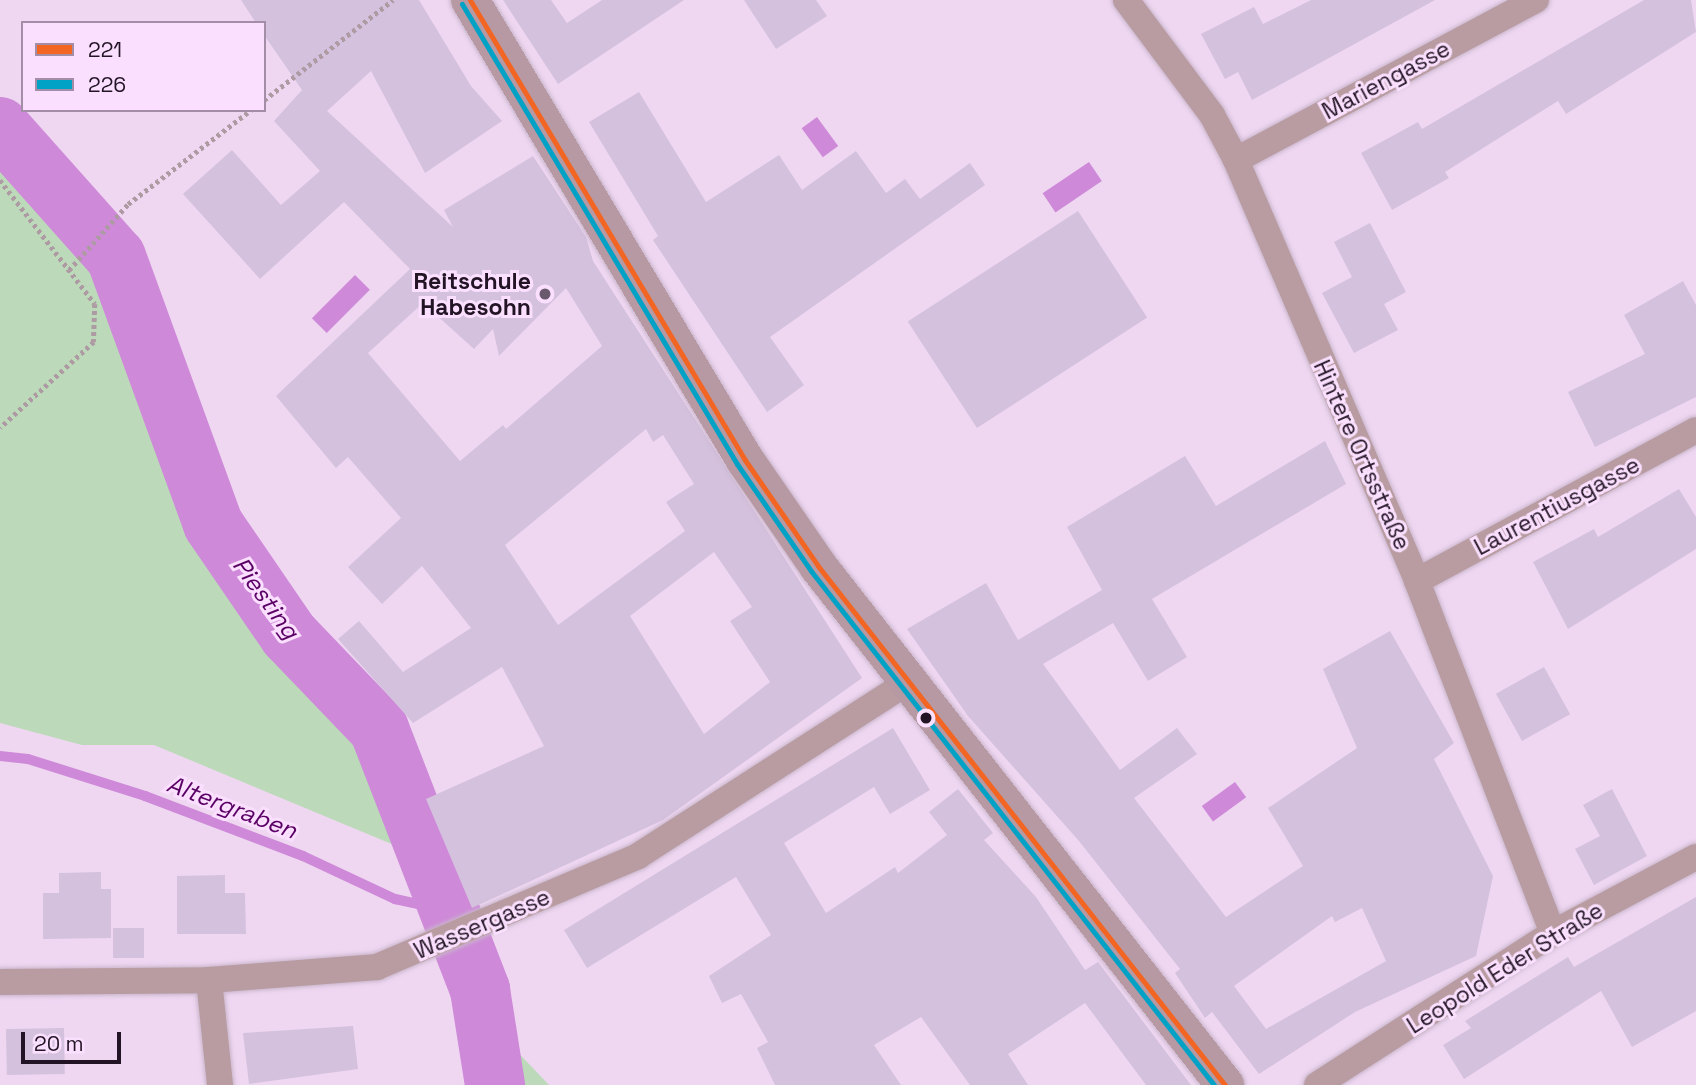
<!DOCTYPE html>
<meta charset="utf-8">
<style>
body{margin:0}
#map{position:relative;width:1696px;height:1085px;overflow:hidden;background:#efd7f2;font-family:"Space Grotesk",sans-serif}
div>[style]{position:absolute}
.green>*{inset:0;background:#bcdaba}
.water>*{inset:0;background:#ce8ad8;transform-origin:0 0}
.stream>*{height:10px;margin:-5px;padding:0 5px;transform-origin:5px;border-radius:5px;background:#ce8ad8}
.river>*{height:60px;margin:-30px;padding:0 30px;transform-origin:30px;border-radius:30px;background:#ce8ad8}
.building>*{inset:0;background:#d4c1de;transform-origin:0 0}
.path>*{height:4.5px;margin-top:-2.25px;transform-origin:0;background:repeating-linear-gradient(90deg,#ae9aa3 0 3.5px,transparent 0 7px)}
.roads{filter:drop-shadow(0 0 2px #c9b6cb) drop-shadow(0 0 2px #c9b6cb)}
.street>*{height:26px;margin:-13px;padding:0 13px;transform-origin:13px;border-radius:13px;background:#b89ca2}
.secondary>*{height:38px;margin:-19px;padding:0 19px;transform-origin:19px;border-radius:19px;background:#b799a3}
.bus-1>*{height:5px;margin:-2.5px;padding:0 2.5px;transform-origin:2.5px;border-radius:2.5px;background:#f26522}
.bus-2>*{height:5px;margin:-2.5px;padding:0 2.5px;transform-origin:2.5px;border-radius:2.5px;background:#02a2c6}
.dots>*{width:19px;height:19px;translate:-50% -50%;box-sizing:border-box;border:4px solid #fae0fe;border-radius:50%}
span{translate:-50% -50%;white-space:nowrap;text-align:center;line-height:1.15;-webkit-text-stroke:6px #fae0fe;paint-order:stroke}
.street-label{font-size:23px;color:#231425}
.poi-label{font-size:23px;color:#231425;font-weight:700}
.right{translate:-100% -50%;text-align:right}
.water-label{font-size:24px;color:#5a0065;font-style:italic}
.legend{position:absolute;left:21px;top:21px;width:245px;height:91px;box-sizing:border-box;background:#fae0fe;border:2px solid #a48ea7;margin:0;padding:9px 12px;list-style:none;font-size:21px;color:#231425}
.legend li{display:flex;align-items:center;gap:14px;height:35px}
.legend b{width:35px;border:2px solid #a48ea7}
.scale{position:absolute;left:21px;top:1032px;width:100px;height:32px;box-sizing:border-box;border:4px solid #231425;border-top:0;padding-left:9px;font-size:21px;line-height:24px;white-space:nowrap;color:#231425;-webkit-text-stroke:5px #fae0fe;paint-order:stroke}
</style>
<div id="map">
<div class="green">
<i style="clip-path:polygon(0 141px,100px 264px,204px 547px,367px 747px,406px 850px,154px 745px,82px 745px,0 723px)"></i>
<i style="clip-path:polygon(488px 1021px,549px 1085px,488px 1085px)"></i>
</div>
<div class="water">
<i style="left:817px;top:117px;width:36px;height:19px;rotate:54deg"></i>
<i style="left:1089px;top:162px;width:23px;height:56px;rotate:56deg"></i>
<i style="left:355px;top:275px;width:21px;height:61px;rotate:45deg"></i>
<i style="left:1235px;top:782px;width:19px;height:41px;rotate:54deg"></i>
</div>
<div class="stream">
<i style="left:0;top:756px;width:28px;rotate:6deg"></i>
<i style="left:28px;top:759px;width:123px;rotate:17.5deg"></i>
<i style="left:145px;top:796px;width:169px;rotate:20.8deg"></i>
<i style="left:303px;top:856px;width:102px;rotate:25.1deg"></i>
<i style="left:395px;top:899px;width:51px;rotate:12.4deg"></i>
</div>
<div class="river">
<i style="left:0;top:127px;width:174px;rotate:48.3deg"></i>
<i style="left:116px;top:257px;width:284px;rotate:70deg"></i>
<i style="left:213px;top:524px;width:135px;rotate:55.6deg"></i>
<i style="left:289px;top:635px;width:130px;rotate:46.2deg"></i>
<i style="left:379px;top:729px;width:280px;rotate:68.8deg"></i>
<i style="left:480px;top:990px;width:96px;rotate:81deg"></i>
</div>
<div class="building">
<i style="clip-path:polygon(evenodd,241px 0,419px 0,471px 86px,502px 121px,425px 173px,371px 71px,327px 111px,453px 227px,444px 210px,533px 156px,586px 237px,593px 261px,862px 678px,663px 820px,472px 908px,426px 799px,544px 746px,502px 667px,413px 723px,338px 639px,359px 621px,403px 672px,471px 628px,422px 566px,382px 604px,348px 567px,401px 518px,348px 457px,336px 468px,276px 396px,410px 269px,344px 202px,260px 279px,183px 194px,232px 150px,281px 205px,320px 171px,274px 121px,302px 90px,264px 35px,264px 23px,256px 23px,241px 0,566px 288px,602px 346px,506px 429px,503px 425px,460px 461px,368px 353px,423px 303px,474px 349px,493px 329px,499px 356px,566px 288px,241px 0,646px 429px,653px 442px,663px 435px,694px 484px,666px 502px,685px 531px,558px 625px,505px 545px,646px 429px,241px 0,714px 552px,752px 607px,730px 621px,770px 682px,704px 734px,630px 616px,714px 552px)"></i>
<i style="clip-path:polygon(503px 0,551px 0,567px 23px,602px 0,684px 0,558px 84px)"></i>
<i style="clip-path:polygon(744px 0,816px 0,827px 16px,776px 49px)"></i>
<i style="clip-path:polygon(1311px 0,1435px 0,1252px 100px,1238px 72px,1225px 79px,1201px 34px,1254px 7px,1263px 24px)"></i>
<i style="clip-path:polygon(1644px 0,1691px 0,1696px 32px,1566px 114px,1558px 101px,1445px 172px,1449px 178px,1392px 210px,1361px 153px,1418px 122px,1422px 129px)"></i>
<i style="clip-path:polygon(639px 92px,706px 202px,779px 155px,802px 190px,856px 151px,886px 193px,905px 179px,920px 199px,970px 163px,985px 185px,770px 337px,804px 385px,767px 412px,653px 240px,658px 236px,589px 122px)"></i>
<i style="left:1078px;top:211px;width:127px;height:203px;rotate:57deg"></i>
<i style="clip-path:polygon(1370px 223px,1406px 292px,1384px 304px,1398px 330px,1354px 353px,1322px 293px,1352px 277px,1334px 242px)"></i>
<i style="clip-path:polygon(1683px 281px,1696px 305px,1696px 397px,1595px 447px,1568px 392px,1645px 354px,1624px 315px)"></i>
<i style="clip-path:polygon(evenodd,1325px 441px,1346px 484px,1152px 599px,1187px 657px,1148px 681px,1113px 623px,1043px 664px,1120px 770px,1177px 728px,1197px 754px,1134px 798px,1226px 917px,1303px 866px,1268px 808px,1357px 748px,1323px 669px,1390px 631px,1454px 743px,1434px 759px,1493px 876px,1476px 956px,1355px 1012px,1259px 1074px,1212px 1012px,1205px 1018px,1175px 973px,1180px 969px,1079px 841px,968px 716px,907px 629px,986px 583px,1018px 640px,1102px 590px,1067px 527px,1185px 456px,1216px 506px,1325px 441px,1362px 908px,1386px 961px,1266px 1029px,1234px 986px,1332px 916px,1335px 922px,1362px 908px)"></i>
<i style="clip-path:polygon(1679px 489px,1696px 517px,1696px 549px,1568px 629px,1533px 562px,1594px 529px,1598px 537px)"></i>
<i style="left:1544px;top:667px;width:54px;height:55px;rotate:61deg"></i>
<i style="clip-path:polygon(893px 728px,930px 790px,890px 814px,874px 787px,784px 843px,826px 913px,895px 867px,898px 873px,947px 835px,929px 812px,958px 789px,993px 833px,984px 840px,1036px 897px,1085px 970px,1098px 962px,1191px 1085px,1146px 1085px,1085px 1003px,1008px 1054px,1028px 1085px,970px 1085px,921px 1017px,874px 1045px,901px 1085px,775px 1085px,757px 1048px,768px 1042px,741px 994px,722px 1003px,709px 976px,771px 935px,736px 877px,587px 968px,564px 930px)"></i>
<i style="clip-path:polygon(1612px 789px,1647px 856px,1594px 885px,1575px 849px,1600px 836px,1583px 805px)"></i>
<i style="clip-path:polygon(101px 872px,101px 889px,111px 889px,111px 938px,43px 939px,43px 893px,59px 893px,59px 873px)"></i>
<i style="clip-path:polygon(225px 875px,225px 893px,245px 893px,246px 934px,177px 934px,177px 876px)"></i>
<i style="clip-path:polygon(1696px 897px,1696px 1011px,1632px 1047px,1601px 991px,1464px 1079px,1443px 1045px,1471px 1028px,1465px 1021px,1568px 957px,1574px 967px)"></i>
<i style="left:113px;top:928px;width:31px;height:30px"></i>
<i style="clip-path:polygon(353px 1026px,358px 1069px,249px 1084px,243px 1033px)"></i>
<i style="left:64px;top:1028px;width:46px;height:58px;rotate:89deg"></i>
</div>
<div class="path">
<i style="left:264px;top:100px;width:163px;rotate:-37.8deg"></i>
<i style="left:0;top:180px;width:156px;rotate:52.5deg"></i>
<i style="left:95px;top:304px;width:38px;rotate:92deg"></i>
<i style="left:94px;top:342px;width:127px;rotate:137.5deg"></i>
<i style="left:69px;top:270px;width:89px;rotate:-48.2deg"></i>
<i style="left:128px;top:204px;width:155px;rotate:-37.4deg"></i>
</div>
<div class="roads">
<div class="street">
<i style="left:1126px;top:0;width:144px;rotate:53.2deg"></i>
<i style="left:1212px;top:115px;width:51px;rotate:61.9deg"></i>
<i style="left:1236px;top:160px;width:458px;rotate:66.7deg"></i>
<i style="left:1417px;top:581px;width:377px;rotate:68.9deg"></i>
<i style="left:1236px;top:160px;width:340px;rotate:-28.1deg"></i>
<i style="left:1417px;top:581px;width:317px;rotate:-28.4deg"></i>
<i style="left:209px;top:980px;width:106px;rotate:84deg"></i>
<i style="left:0;top:982px;width:209px;rotate:-0.5deg"></i>
<i style="left:209px;top:980px;width:169px;rotate:-4.4deg"></i>
<i style="left:377px;top:967px;width:284px;rotate:-23deg"></i>
<i style="left:638px;top:856px;width:321px;rotate:-32.8deg"></i>
<i style="left:1317px;top:1085px;width:281px;rotate:-32.8deg"></i>
<i style="left:1553px;top:933px;width:162px;rotate:-28deg"></i>
</div>
<div class="secondary">
<i style="left:470px;top:0;width:536px;rotate:59.13deg"></i>
<i style="left:745px;top:460px;width:129px;rotate:55.4deg"></i>
<i style="left:818px;top:566px;width:660px;rotate:51.9deg"></i>
</div>
</div>
<div class="bus-1">
<i style="left:470px;top:0;width:536px;rotate:59.13deg"></i>
<i style="left:745px;top:460px;width:129px;rotate:55.4deg"></i>
<i style="left:818px;top:566px;width:660px;rotate:51.9deg"></i>
</div>
<div class="bus-2">
<i style="left:462px;top:4px;width:536px;rotate:59.13deg"></i>
<i style="left:737px;top:464px;width:130px;rotate:55.3deg"></i>
<i style="left:811px;top:571px;width:653px;rotate:51.9deg"></i>
</div>
<div class="dots">
<i style="left:545px;top:294px;background:#6a586d"></i>
<i style="left:926px;top:718px;background:#231425"></i>
</div>
<div class="street-label">
<span style="left:1386px;top:80px;rotate:-28deg">Mariengasse</span>
<span style="left:1362px;top:455px;rotate:66deg">Hintere Ortsstraße</span>
<span style="left:1557px;top:506px;rotate:-28deg">Laurentiusgasse</span>
<span style="left:482px;top:924px;rotate:-23deg">Wassergasse</span>
<span style="left:1505px;top:968px;rotate:-32deg">Leopold Eder Straße</span>
</div>
<div class="poi-label">
<span class="right" style="left:531px;top:294px">Reitschule<br>Habesohn</span>
</div>
<div class="water-label">
<span style="left:266px;top:598px;rotate:54deg">Piesting</span>
<span style="left:232px;top:807px;rotate:21deg">Altergraben</span>
</div>
<ul class="legend">
<li><b style="height:9px;background:#f26522"></b>221</li>
<li><b style="height:9px;background:#02a2c6"></b>226</li>
</ul>
<div class="scale">20 m</div>
</div>
